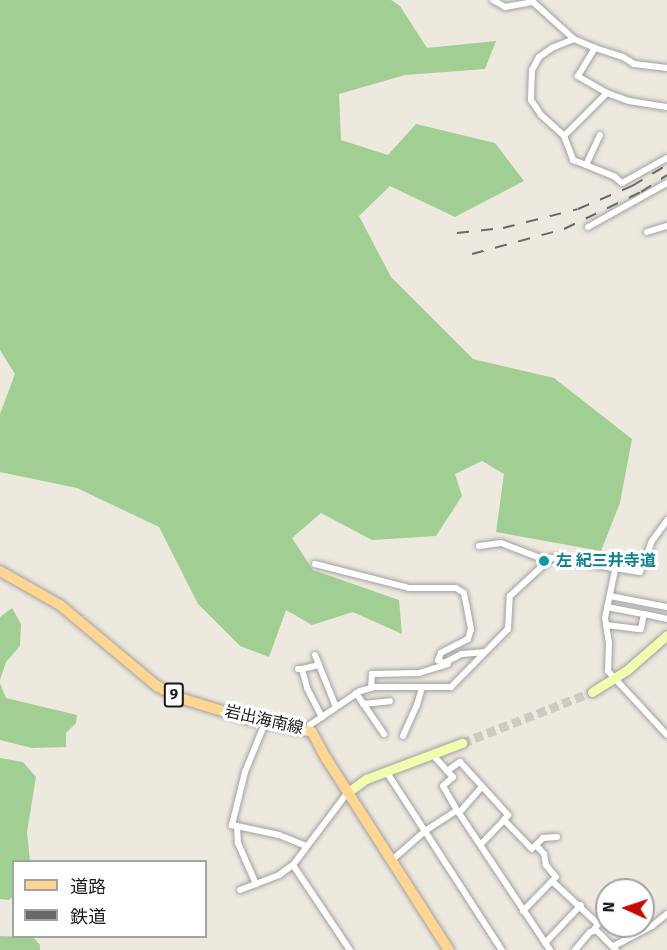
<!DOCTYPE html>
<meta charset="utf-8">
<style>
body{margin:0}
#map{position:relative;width:667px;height:950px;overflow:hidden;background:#ede9df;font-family:"Fira Sans","Noto Sans JP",sans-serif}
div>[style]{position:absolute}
.forest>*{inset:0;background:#a1ce92}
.secondary-tunnel>*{height:9px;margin-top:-4.5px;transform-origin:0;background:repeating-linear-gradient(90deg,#cdcac1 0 9px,transparent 0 13.5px)}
.roads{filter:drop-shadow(0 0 2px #a1a1a1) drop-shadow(0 0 2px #a1a1a1)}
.minor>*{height:6px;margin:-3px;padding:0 3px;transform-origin:3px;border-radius:3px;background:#fff}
.secondary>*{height:9px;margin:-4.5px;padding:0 4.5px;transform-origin:4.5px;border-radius:4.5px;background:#f3fbaf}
.primary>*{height:10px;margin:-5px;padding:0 5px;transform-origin:5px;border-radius:5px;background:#fed592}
.rail>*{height:2px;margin-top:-1px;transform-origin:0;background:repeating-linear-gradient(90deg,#686868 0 12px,transparent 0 24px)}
.dots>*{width:16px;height:16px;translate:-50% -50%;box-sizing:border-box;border:3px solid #fff;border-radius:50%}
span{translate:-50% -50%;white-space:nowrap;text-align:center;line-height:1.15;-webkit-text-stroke:6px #fff;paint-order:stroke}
.shield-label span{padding:2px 4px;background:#fff;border:2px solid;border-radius:4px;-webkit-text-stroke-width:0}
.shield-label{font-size:15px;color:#1a1a1a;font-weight:700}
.culture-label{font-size:16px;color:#0d838f;font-weight:700}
.left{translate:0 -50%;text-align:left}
.street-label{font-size:16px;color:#1a1a1a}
.legend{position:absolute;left:12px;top:860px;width:195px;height:78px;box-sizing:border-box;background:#fff;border:2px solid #a3a3a3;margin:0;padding:8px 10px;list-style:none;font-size:18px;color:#1a1a1a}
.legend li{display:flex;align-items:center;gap:12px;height:30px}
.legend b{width:30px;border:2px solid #a3a3a3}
.north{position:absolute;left:595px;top:878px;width:60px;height:60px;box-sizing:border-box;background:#fff;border:2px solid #a3a3a3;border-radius:50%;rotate:273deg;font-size:16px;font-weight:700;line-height:24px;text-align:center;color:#1a1a1a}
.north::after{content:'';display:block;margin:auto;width:21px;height:27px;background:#c50a00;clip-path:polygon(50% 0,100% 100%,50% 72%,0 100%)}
</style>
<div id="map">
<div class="forest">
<i style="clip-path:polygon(0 0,391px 0,400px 6px,427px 48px,496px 41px,485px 69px,405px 75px,339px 94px,341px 140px,388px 155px,416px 124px,495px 143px,524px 181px,455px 217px,390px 186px,359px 216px,391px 277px,473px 359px,554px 378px,632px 439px,620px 503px,601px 551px,496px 532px,504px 474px,482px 461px,455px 474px,462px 496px,436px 536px,372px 540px,321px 513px,292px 538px,313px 570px,399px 600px,402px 634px,353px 612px,312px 625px,286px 610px,269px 657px,240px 646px,198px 604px,159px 527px,77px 488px,0 472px,0 414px,15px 374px,0 350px)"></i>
<i style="clip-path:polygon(12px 608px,21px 624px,20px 646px,6px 662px,0 680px,0 617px)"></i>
<i style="clip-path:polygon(0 683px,6px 698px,77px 715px,76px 723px,66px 733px,66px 747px,32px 748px,0 740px)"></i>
<i style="clip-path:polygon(0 758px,23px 762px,36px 777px,27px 832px,30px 861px,14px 862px,13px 896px,9px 900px,0 899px)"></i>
<i style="clip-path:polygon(0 936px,33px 937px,40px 945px,40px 950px,0 950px)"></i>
</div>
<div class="secondary-tunnel">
<i style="left:462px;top:743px;width:140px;rotate:-21.4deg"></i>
</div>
<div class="roads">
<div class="minor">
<i style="left:493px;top:0;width:14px;rotate:30deg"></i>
<i style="left:505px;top:7px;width:28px;rotate:-10deg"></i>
<i style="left:533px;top:2px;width:55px;rotate:42.1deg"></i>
<i style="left:574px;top:39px;width:23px;rotate:23deg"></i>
<i style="left:574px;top:39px;width:24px;rotate:158deg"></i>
<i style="left:552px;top:48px;width:16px;rotate:145deg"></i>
<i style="left:539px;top:57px;width:15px;rotate:118deg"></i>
<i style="left:532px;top:70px;width:30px;rotate:92deg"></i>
<i style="left:531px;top:100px;width:18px;rotate:56deg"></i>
<i style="left:541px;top:115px;width:31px;rotate:42deg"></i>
<i style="left:564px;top:136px;width:26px;rotate:69deg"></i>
<i style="left:573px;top:160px;width:14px;rotate:21deg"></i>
<i style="left:586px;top:165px;width:33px;rotate:-65deg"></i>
<i style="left:607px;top:93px;width:34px;rotate:-150deg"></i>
<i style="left:578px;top:76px;width:33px;rotate:-59deg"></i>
<i style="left:595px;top:48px;width:29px;rotate:18deg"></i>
<i style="left:623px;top:57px;width:13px;rotate:32deg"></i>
<i style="left:634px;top:64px;width:33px;rotate:7deg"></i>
<i style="left:564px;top:136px;width:61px;rotate:-45deg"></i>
<i style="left:607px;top:93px;width:23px;rotate:20deg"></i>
<i style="left:629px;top:101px;width:38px;rotate:9deg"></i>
<i style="left:586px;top:165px;width:31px;rotate:22deg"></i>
<i style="left:615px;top:177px;width:9px;rotate:41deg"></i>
<i style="left:622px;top:183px;width:51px;rotate:-29.1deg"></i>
<i style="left:588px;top:227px;width:90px;rotate:-29.1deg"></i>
<i style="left:647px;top:232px;width:21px;rotate:-17deg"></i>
<i style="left:479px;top:546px;width:22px;rotate:-8deg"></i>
<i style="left:501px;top:543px;width:50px;rotate:21deg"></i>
<i style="left:315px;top:564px;width:97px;rotate:14.3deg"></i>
<i style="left:409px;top:588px;width:47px"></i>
<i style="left:456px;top:588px;width:9px;rotate:32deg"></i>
<i style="left:464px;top:593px;width:37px;rotate:79deg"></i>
<i style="left:471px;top:629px;width:10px;rotate:107deg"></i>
<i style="left:468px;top:639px;width:30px;rotate:153deg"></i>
<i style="left:441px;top:653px;width:8px;rotate:113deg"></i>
<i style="left:438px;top:660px;width:7px;rotate:27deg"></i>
<i style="left:444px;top:663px;width:20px;rotate:-27deg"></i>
<i style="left:462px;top:654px;width:21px;rotate:-5deg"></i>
<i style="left:615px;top:570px;width:49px;rotate:101.8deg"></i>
<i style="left:605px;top:618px;width:25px;rotate:81deg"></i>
<i style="left:609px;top:643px;width:28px;rotate:92deg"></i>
<i style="left:608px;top:671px;width:87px;rotate:47.3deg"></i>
<i style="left:610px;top:596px;width:58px;rotate:10.9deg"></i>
<i style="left:607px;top:607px;width:38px;rotate:11deg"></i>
<i style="left:606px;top:625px;width:35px;rotate:7deg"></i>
<i style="left:641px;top:629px;width:15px;rotate:-79deg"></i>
<i style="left:644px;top:614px;width:24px;rotate:12deg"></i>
<i style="left:315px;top:655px;width:11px;rotate:68deg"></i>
<i style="left:298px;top:669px;width:4px"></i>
<i style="left:302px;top:669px;width:20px;rotate:75deg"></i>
<i style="left:307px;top:688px;width:33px;rotate:63deg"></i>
<i style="left:302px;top:669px;width:17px;rotate:-13deg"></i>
<i style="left:319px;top:665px;width:45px;rotate:68deg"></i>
<i style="left:371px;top:688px;width:14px;rotate:-86deg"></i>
<i style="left:372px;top:674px;width:47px;rotate:-1.2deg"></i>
<i style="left:419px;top:673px;width:30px;rotate:-17deg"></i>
<i style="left:356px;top:693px;width:50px;rotate:55.7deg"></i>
<i style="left:363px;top:704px;width:27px;rotate:-6deg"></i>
<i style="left:265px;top:723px;width:53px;rotate:112.2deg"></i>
<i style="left:245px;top:772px;width:55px;rotate:103.8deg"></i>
<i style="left:232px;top:825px;width:48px;rotate:12deg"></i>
<i style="left:279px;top:835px;width:29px;rotate:22deg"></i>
<i style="left:309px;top:730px;width:5px;rotate:-79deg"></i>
<i style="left:310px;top:725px;width:60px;rotate:-34.2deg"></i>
<i style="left:360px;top:691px;width:16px;rotate:-15deg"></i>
<i style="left:375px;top:687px;width:76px"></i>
<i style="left:451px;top:687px;width:81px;rotate:-45.5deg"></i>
<i style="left:508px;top:629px;width:33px;rotate:-87deg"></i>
<i style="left:510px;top:596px;width:56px;rotate:-42.8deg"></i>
<i style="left:551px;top:558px;width:90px;rotate:8.9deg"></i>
<i style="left:640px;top:572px;width:33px;rotate:-69deg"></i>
<i style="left:652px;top:541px;width:26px;rotate:-54deg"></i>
<i style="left:403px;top:736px;width:34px;rotate:-66deg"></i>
<i style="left:417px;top:705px;width:18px;rotate:-74deg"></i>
<i style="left:433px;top:755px;width:30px;rotate:48deg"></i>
<i style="left:453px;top:777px;width:13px;rotate:138deg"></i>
<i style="left:443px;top:786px;width:28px;rotate:60deg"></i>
<i style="left:457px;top:810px;width:168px;rotate:56.4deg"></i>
<i style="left:386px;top:771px;width:213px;rotate:57.1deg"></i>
<i style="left:447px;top:771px;width:16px;rotate:-35deg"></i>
<i style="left:460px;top:762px;width:72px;rotate:47.8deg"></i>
<i style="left:508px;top:815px;width:6px;rotate:129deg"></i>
<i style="left:504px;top:820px;width:40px;rotate:46deg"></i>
<i style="left:459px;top:813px;width:33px;rotate:-49deg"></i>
<i style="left:237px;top:826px;width:17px;rotate:87deg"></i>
<i style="left:238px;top:843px;width:45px;rotate:66.3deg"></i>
<i style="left:481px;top:844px;width:33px;rotate:-46deg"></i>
<i style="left:534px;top:847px;width:13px;rotate:-45deg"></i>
<i style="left:543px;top:838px;width:14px;rotate:-4deg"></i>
<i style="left:392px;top:860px;width:44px;rotate:-41.3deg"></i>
<i style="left:425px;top:831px;width:38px;rotate:-33deg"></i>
<i style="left:293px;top:865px;width:102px;rotate:56.2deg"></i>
<i style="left:552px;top:881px;width:63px;rotate:43.1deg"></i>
<i style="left:598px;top:924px;width:9px;rotate:126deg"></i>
<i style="left:240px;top:890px;width:42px;rotate:-21deg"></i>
<i style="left:279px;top:875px;width:17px;rotate:-36deg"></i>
<i style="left:293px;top:865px;width:91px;rotate:-53deg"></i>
<i style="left:523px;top:911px;width:47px;rotate:-45.9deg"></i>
<i style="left:556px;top:877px;width:16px;rotate:-130deg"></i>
<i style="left:546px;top:865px;width:11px;rotate:-100deg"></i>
<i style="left:544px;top:854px;width:12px;rotate:-132deg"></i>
<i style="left:545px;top:943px;width:52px;rotate:-46.5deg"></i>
<i style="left:614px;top:946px;width:43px;rotate:-27.8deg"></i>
<i style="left:652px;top:926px;width:19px;rotate:-39deg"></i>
<i style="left:575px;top:950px;width:23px;rotate:-50deg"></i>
<i style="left:590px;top:932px;width:6px;rotate:-18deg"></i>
<i style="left:596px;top:930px;width:28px;rotate:45deg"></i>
</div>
<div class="secondary">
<i style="left:592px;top:692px;width:41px;rotate:-32.2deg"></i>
<i style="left:627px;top:670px;width:53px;rotate:-41.2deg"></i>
<i style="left:348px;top:792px;width:22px;rotate:-36deg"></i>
<i style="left:366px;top:779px;width:103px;rotate:-20.6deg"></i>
</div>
<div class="primary">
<i style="left:0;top:571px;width:69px;rotate:29.5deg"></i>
<i style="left:60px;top:605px;width:126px;rotate:39.9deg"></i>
<i style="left:157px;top:686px;width:26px;rotate:28deg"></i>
<i style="left:180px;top:698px;width:71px;rotate:17.2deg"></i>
<i style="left:248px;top:719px;width:65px;rotate:11.5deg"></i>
<i style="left:312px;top:732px;width:30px;rotate:62deg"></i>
<i style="left:326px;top:758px;width:228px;rotate:57.4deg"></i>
</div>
</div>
<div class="rail">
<i style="left:457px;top:233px;width:46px;rotate:-6.2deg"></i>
<i style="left:503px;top:228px;width:77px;rotate:-14.2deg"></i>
<i style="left:578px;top:209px;width:59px;rotate:-23.1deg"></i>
<i style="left:632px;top:186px;width:41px;rotate:-31deg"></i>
<i style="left:472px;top:254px;width:95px;rotate:-15.2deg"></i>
<i style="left:564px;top:229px;width:85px;rotate:-25.7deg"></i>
<i style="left:641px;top:192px;width:31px;rotate:-33deg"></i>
</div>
<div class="dots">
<i style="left:544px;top:561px;background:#0f9aa8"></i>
</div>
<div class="shield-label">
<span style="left:174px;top:695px">9</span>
</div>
<div class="culture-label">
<span class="left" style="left:556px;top:561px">左 紀三井寺道</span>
</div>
<div class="street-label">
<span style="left:264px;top:720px;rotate:13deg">岩出海南線</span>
</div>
<ul class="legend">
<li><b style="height:8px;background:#fed592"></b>道路</li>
<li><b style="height:8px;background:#686868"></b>鉄道</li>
</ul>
<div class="north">N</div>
</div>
